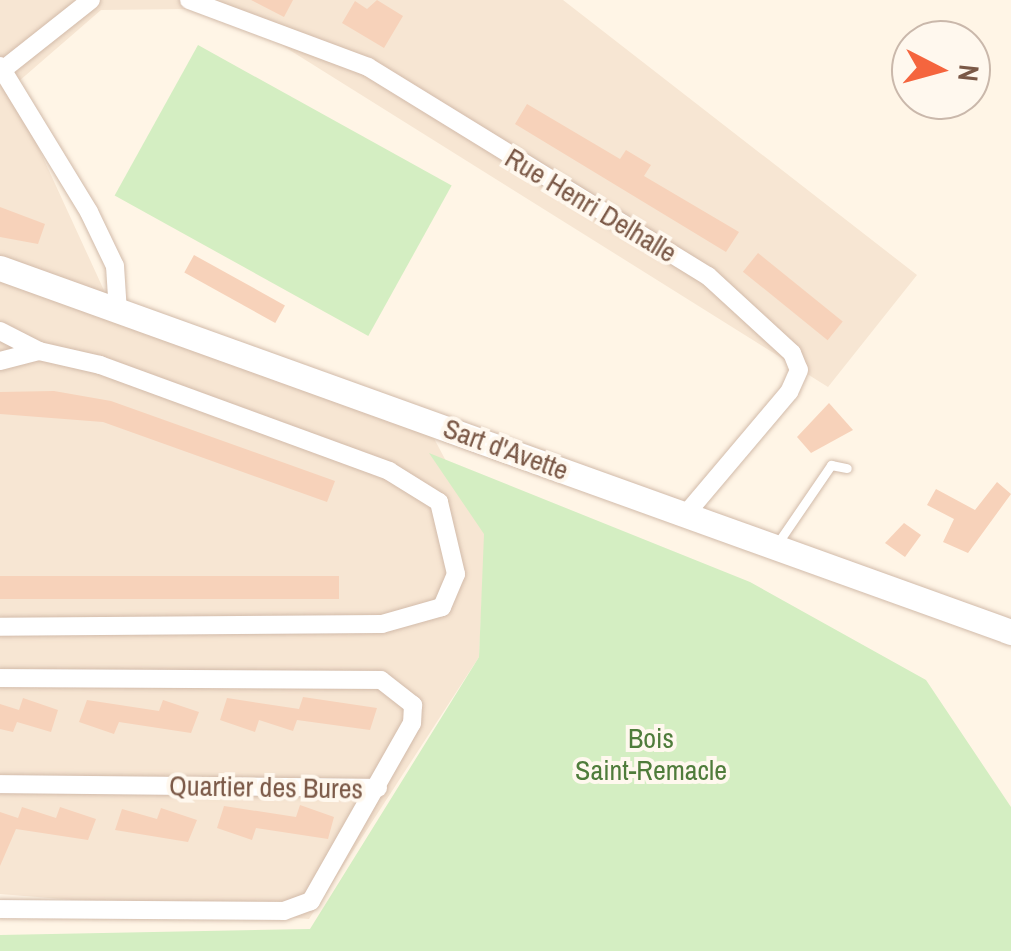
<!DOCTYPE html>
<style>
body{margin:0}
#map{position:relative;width:1011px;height:951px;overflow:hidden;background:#fff5e6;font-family:"Archivo Narrow",sans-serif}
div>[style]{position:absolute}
.residential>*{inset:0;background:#f7e6d3}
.green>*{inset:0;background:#d4eec2;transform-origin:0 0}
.building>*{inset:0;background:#f7d2ba;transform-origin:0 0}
.roads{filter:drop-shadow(0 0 2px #d2bbaa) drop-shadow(0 0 2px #d2bbaa)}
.lane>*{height:9px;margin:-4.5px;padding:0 4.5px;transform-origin:4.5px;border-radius:4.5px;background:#fff}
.street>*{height:18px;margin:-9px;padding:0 9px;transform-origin:9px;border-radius:9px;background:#fff}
.secondary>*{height:25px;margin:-12.5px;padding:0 12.5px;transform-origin:12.5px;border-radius:12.5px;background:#fff}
span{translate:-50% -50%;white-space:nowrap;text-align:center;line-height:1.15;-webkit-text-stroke:8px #fff8ee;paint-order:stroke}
.street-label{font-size:28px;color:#7b5947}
.park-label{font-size:28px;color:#4f7c3b}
.north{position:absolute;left:891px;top:20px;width:100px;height:100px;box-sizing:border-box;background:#fff8ee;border:2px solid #cab8ab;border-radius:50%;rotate:96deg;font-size:28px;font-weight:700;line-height:40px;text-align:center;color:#7b5947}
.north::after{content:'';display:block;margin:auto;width:35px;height:45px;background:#f5653e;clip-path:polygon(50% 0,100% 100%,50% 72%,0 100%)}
</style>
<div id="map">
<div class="residential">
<i style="clip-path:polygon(0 0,563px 0,917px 275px,828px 387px,248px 24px,188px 9px,101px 10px,11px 88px,119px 323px,430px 431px,485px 534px,479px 657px,309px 919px,0 894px)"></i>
</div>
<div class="green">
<i style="left:198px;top:45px;width:290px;height:172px;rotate:29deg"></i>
<i style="clip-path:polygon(429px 453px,750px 582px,926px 680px,1011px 807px,1011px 951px,0 951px,0 935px,310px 929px,479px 657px,484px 534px)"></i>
</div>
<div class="building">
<i style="clip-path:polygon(251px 0,293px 0,284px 17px)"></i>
<i style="clip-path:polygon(377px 0,403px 16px,384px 48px,342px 23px,355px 1px,367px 9px)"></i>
<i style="clip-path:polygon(527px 104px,620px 159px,626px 150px,651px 165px,644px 176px,739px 232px,726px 252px,515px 124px)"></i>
<i style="clip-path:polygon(0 207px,45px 224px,38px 244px,0 237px)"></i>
<i style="left:758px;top:253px;width:109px;height:24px;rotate:39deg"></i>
<i style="left:194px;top:255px;width:104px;height:20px;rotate:29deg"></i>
<i style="clip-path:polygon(54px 391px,111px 401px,335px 481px,327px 502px,103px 422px,0 414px,0 392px)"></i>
<i style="clip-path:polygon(829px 403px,853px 430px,811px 453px,797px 437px)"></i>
<i style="clip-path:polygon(997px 482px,1011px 494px,968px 553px,943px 542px,954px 519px,927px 505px,936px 489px,975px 510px)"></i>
<i style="clip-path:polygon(904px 523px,921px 535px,905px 557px,885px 543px)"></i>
<i style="left:339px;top:576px;width:23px;height:339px;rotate:90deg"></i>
<i style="clip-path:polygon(303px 697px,377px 708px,370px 730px,297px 720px,293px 731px,259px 720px,255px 732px,220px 720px,227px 698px,299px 709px)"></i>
<i style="clip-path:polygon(23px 698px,58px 710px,51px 732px,17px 722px,13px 732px,0 729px,0 704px,19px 710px)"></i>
<i style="clip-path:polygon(87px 700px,159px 711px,163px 700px,199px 712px,191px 733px,119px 722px,114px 734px,79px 722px)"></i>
<i style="clip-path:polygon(300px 805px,334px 817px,328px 839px,256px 828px,252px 840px,217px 828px,224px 806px,296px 817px)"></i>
<i style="clip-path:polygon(22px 807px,56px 818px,60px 807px,96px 819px,88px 840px,16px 829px,0 866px,0 812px,18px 818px)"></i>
<i style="clip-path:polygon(161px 808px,197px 820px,188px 842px,115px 830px,122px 809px,157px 819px)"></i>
</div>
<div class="roads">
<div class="lane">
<i style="left:777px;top:544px;width:96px;rotate:-55.6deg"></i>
<i style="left:831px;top:465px;width:16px;rotate:11deg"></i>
</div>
<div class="street">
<i style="left:189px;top:0;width:191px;rotate:20.5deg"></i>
<i style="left:368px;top:67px;width:399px;rotate:31.6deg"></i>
<i style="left:708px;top:276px;width:114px;rotate:42.5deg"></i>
<i style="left:792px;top:353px;width:18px;rotate:68deg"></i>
<i style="left:799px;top:370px;width:24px;rotate:114deg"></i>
<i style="left:789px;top:392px;width:161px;rotate:130.2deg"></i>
<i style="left:0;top:66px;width:171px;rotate:58.6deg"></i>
<i style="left:89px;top:212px;width:60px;rotate:64.3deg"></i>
<i style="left:115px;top:266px;width:47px;rotate:86.3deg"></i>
<i style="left:0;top:72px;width:116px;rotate:-38.4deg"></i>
<i style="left:0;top:331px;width:44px;rotate:27.1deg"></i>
<i style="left:0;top:361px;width:40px;rotate:-14.4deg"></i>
<i style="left:39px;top:351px;width:63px;rotate:12.9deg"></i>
<i style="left:100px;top:365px;width:308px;rotate:20.1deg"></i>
<i style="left:389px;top:471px;width:59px;rotate:31.8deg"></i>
<i style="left:439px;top:502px;width:74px;rotate:76.7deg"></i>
<i style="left:456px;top:574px;width:36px;rotate:113deg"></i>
<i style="left:442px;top:607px;width:62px;rotate:164.2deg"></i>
<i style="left:382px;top:624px;width:382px;rotate:179.6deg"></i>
<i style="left:0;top:678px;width:381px;rotate:0.3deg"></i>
<i style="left:381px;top:680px;width:41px;rotate:38deg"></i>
<i style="left:413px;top:705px;width:18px;rotate:93deg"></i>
<i style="left:412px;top:723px;width:205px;rotate:119.6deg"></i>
<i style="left:311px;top:901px;width:29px;rotate:160deg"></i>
<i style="left:284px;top:911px;width:284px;rotate:-179.6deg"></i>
<i style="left:0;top:784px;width:378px;rotate:0.6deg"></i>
</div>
<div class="secondary">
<i style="left:0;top:268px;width:1075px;rotate:19.8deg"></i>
</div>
</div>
<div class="street-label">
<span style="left:591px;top:205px;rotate:31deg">Rue Henri Delhalle</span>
<span style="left:506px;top:449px;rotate:20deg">Sart d'Avette</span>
<span style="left:266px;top:787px;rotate:1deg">Quartier des Bures</span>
</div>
<div class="park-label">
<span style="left:651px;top:754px">Bois<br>Saint-Remacle</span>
</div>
<div class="north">N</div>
</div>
